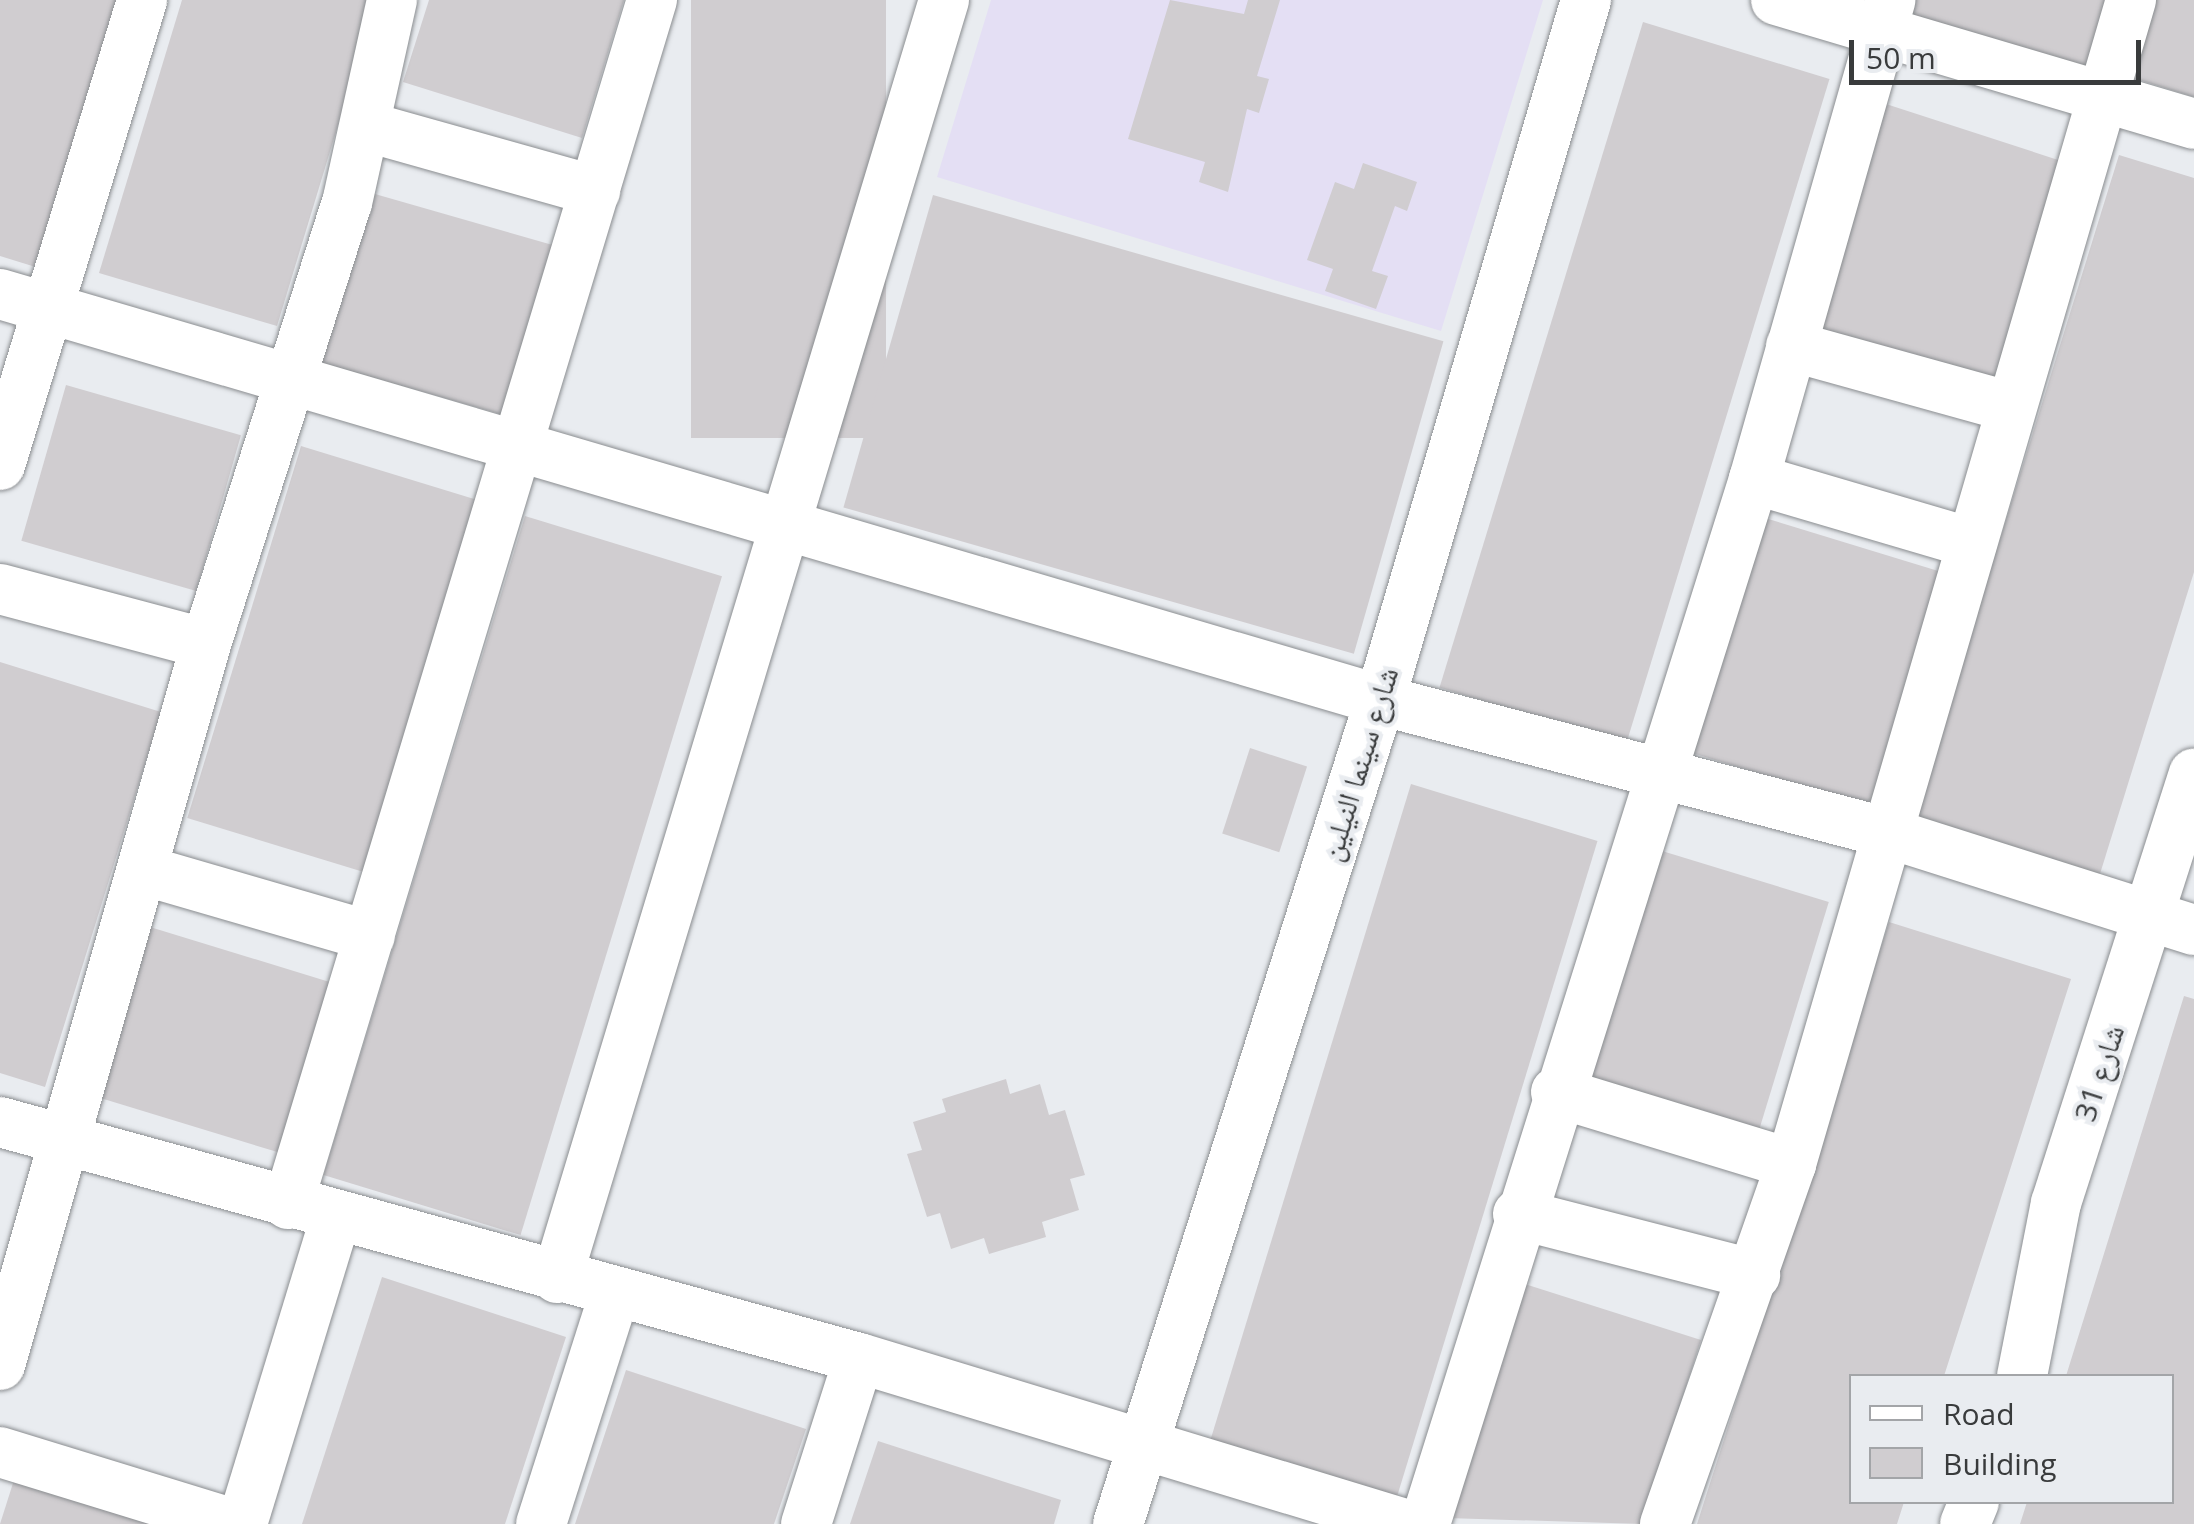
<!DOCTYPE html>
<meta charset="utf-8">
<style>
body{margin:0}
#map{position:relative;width:2194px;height:1524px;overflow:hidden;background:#e9ecf0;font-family:"Open Sans","Noto Naskh Arabic",sans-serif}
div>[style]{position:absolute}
.medical>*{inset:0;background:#e4dff4}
.building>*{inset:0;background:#d0cdd0;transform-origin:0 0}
.roads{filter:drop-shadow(0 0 2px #8a8d90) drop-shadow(0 0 2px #8a8d90)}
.minor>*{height:50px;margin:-25px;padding:0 25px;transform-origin:25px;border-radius:25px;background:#fff}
span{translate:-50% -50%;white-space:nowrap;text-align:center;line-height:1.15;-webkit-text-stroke:8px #e9ecf0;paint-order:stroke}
.street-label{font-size:30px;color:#393b3c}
.legend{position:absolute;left:1849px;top:1374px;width:325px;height:130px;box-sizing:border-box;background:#e9ecf0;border:2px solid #a3a5a8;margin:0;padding:12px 18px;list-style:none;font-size:30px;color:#393b3c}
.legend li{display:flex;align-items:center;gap:20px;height:50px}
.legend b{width:50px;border:2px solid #a3a5a8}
.scale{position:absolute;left:1849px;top:40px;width:292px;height:45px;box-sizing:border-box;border:5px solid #393b3c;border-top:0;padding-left:12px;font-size:30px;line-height:35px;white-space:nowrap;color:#393b3c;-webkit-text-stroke:8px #e9ecf0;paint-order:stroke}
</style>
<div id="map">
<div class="medical">
<i style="clip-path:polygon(991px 0,1543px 0,1441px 331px,937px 177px)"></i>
</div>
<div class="building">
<i style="clip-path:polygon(0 0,121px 0,42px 269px,0 256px)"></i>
<i style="clip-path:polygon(182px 0,376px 0,277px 326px,99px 273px)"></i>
<i style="clip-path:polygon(429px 0,624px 0,582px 138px,403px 82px)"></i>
<i style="left:691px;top:0;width:195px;height:438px"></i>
<i style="clip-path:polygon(1170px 0,1244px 14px,1248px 0,1280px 0,1257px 76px,1269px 79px,1259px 113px,1247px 109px,1228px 192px,1199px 182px,1205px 162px,1128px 139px)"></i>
<i style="clip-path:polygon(1902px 0,2106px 0,2084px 72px,1898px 15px)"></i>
<i style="clip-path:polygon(2156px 0,2194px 0,2194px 97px,2133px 78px)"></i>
<i style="left:1643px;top:22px;width:195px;height:696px;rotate:17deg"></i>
<i style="left:1886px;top:104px;width:189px;height:246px;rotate:18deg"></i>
<i style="clip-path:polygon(2119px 155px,2194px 178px,2194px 572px,2099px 877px,1913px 820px)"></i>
<i style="clip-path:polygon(1363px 163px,1417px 182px,1407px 211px,1395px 206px,1372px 271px,1388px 276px,1376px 309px,1325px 291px,1333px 269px,1307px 260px,1335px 182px,1354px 189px)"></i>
<i style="left:368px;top:192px;width:192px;height:177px;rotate:16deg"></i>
<i style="left:933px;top:195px;width:531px;height:325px;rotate:16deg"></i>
<i style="left:66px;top:385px;width:182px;height:162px;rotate:16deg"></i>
<i style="left:301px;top:446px;width:187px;height:389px;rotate:17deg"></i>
<i style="left:525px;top:516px;width:206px;height:689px;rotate:17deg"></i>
<i style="left:1765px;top:518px;width:188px;height:246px;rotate:17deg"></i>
<i style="clip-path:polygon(0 662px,161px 712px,45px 1087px,0 1073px)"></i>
<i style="left:1250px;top:748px;width:60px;height:90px;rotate:18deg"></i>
<i style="left:1411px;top:784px;width:195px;height:697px;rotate:17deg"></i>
<i style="left:1649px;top:847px;width:188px;height:246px;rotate:17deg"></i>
<i style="clip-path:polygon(1889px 922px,2071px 979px,1944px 1376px,1852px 1376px,1852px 1502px,1904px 1502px,1897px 1524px,1697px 1524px)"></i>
<i style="left:150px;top:927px;width:192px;height:178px;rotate:17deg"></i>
<i style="clip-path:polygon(2184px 996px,2194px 999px,2194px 1524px,2020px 1524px,2027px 1502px,2172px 1502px,2172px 1376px,2066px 1376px)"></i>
<i style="clip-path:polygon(1006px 1079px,1010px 1094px,1040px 1084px,1049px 1115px,1065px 1110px,1085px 1175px,1070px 1179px,1079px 1210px,1042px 1222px,1046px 1237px,989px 1254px,984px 1238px,951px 1249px,940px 1213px,927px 1217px,907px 1154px,922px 1150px,913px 1122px,946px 1112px,942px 1099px)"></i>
<i style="clip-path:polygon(382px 1277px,566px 1337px,505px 1524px,302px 1524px)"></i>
<i style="clip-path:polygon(1522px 1283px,1701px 1340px,1642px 1524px,1447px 1518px)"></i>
<i style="clip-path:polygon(626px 1370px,806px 1429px,774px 1524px,575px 1524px)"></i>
<i style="clip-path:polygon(878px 1441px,1061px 1500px,1054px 1524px,850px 1524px)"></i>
<i style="clip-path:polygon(14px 1480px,154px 1524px,0 1524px)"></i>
</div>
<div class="roads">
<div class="minor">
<i style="left:1776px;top:0;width:436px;rotate:16.5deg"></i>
<i style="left:368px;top:127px;width:236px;rotate:15.7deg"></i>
<i style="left:0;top:294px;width:1438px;rotate:16.39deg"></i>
<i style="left:1380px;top:700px;width:525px;rotate:14.67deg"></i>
<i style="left:1888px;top:833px;width:321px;rotate:17.6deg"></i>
<i style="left:1791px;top:346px;width:225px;rotate:15.5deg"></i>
<i style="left:0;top:465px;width:486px;rotate:-73deg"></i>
<i style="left:1754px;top:479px;width:227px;rotate:16.4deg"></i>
<i style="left:0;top:589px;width:213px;rotate:14.9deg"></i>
<i style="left:146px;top:871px;width:233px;rotate:16.2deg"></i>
<i style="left:1556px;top:1092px;width:246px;rotate:17deg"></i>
<i style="left:0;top:1122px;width:891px;rotate:15.36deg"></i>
<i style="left:859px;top:1358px;width:571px;rotate:16.91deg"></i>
<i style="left:288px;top:1204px;width:1258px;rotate:-73.18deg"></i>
<i style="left:1518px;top:1214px;width:245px;rotate:14.4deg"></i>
<i style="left:557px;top:1278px;width:1335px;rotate:-73.15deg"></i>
<i style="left:0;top:1365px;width:750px;rotate:-74.05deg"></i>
<i style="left:206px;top:644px;width:463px;rotate:-72.3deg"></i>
<i style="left:347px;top:203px;width:208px;rotate:-77.5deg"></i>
<i style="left:2022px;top:1376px;width:176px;rotate:-78.9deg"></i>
<i style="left:2056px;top:1203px;width:451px;rotate:-72.2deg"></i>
<i style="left:0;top:1452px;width:245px;rotate:17.1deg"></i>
<i style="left:242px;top:1524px;width:321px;rotate:-73deg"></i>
<i style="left:541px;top:1524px;width:244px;rotate:-72.3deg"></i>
<i style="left:806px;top:1524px;width:174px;rotate:-72.3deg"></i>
<i style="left:1118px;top:1524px;width:865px;rotate:-72.36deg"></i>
<i style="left:1380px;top:700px;width:730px;rotate:-73.6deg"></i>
<i style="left:1425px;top:1524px;width:1096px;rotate:-72.52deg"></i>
<i style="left:1754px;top:479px;width:498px;rotate:-74.1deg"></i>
<i style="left:1665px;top:1524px;width:381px;rotate:-70.7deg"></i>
<i style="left:1791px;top:1164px;width:1213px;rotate:-73.72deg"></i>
<i style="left:1965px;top:1524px;width:24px;rotate:-68deg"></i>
</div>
</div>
<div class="street-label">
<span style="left:1359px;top:764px;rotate:-73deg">شارع سينما النيلين</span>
<span style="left:2099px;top:1073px;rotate:-72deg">شارع 31</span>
</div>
<ul class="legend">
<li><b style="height:12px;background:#fff"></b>Road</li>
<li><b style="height:28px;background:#d0cdd0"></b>Building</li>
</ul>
<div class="scale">50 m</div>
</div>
